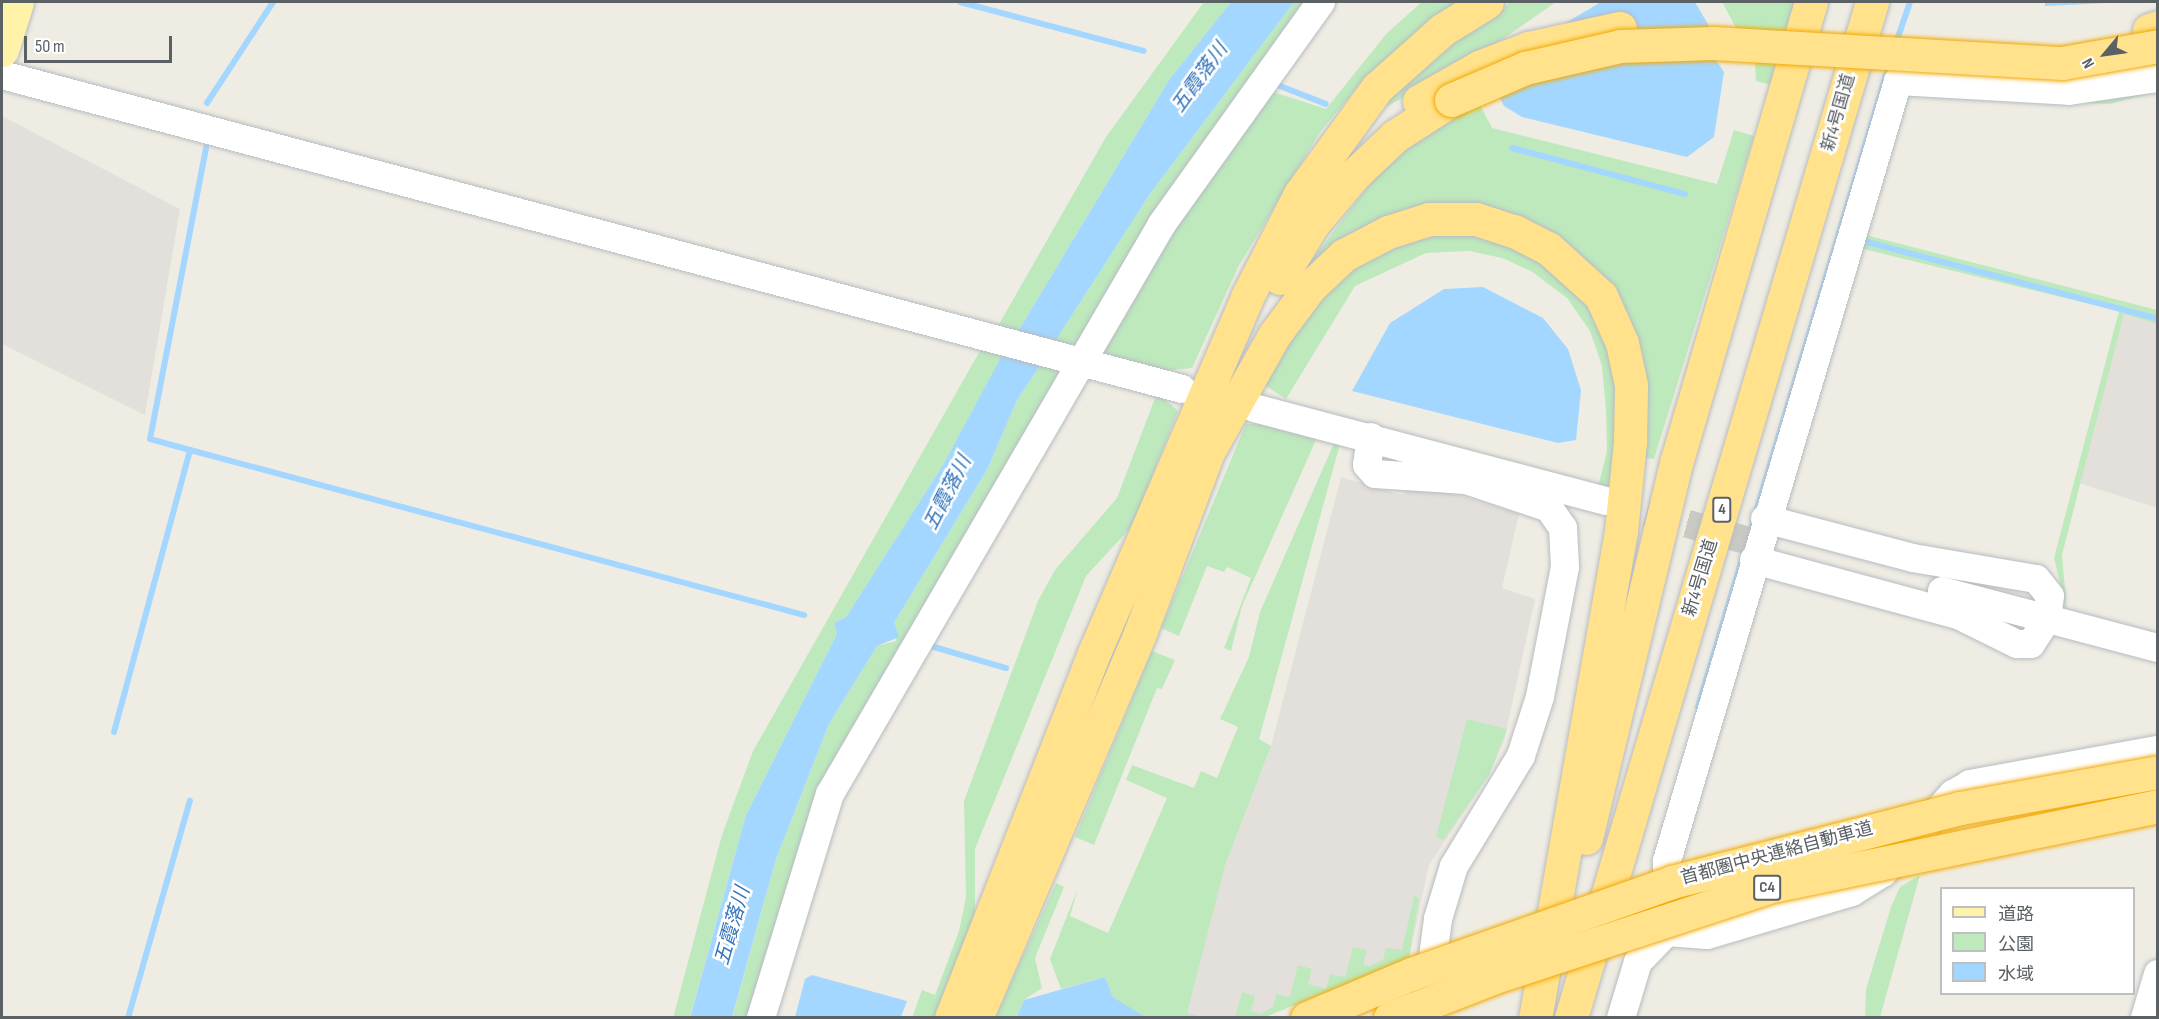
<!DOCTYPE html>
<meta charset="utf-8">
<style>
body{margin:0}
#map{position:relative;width:2159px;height:1019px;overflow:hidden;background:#efede3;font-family:"Sofia Sans Condensed","Noto Sans JP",sans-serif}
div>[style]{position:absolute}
.industrial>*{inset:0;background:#e3e0db}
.green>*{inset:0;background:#bde9bd}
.water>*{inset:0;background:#a4d7ff}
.stream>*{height:6px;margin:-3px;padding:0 3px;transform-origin:3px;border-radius:3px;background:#a4d7ff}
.minor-tunnel>*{height:28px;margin-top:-14px;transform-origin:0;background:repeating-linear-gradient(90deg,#cacac4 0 28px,transparent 0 42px)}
.roads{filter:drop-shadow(0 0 2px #b8bbc1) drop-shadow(0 0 2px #b8bbc1)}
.minor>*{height:28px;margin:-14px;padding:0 14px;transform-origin:14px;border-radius:14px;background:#fff}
.major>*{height:33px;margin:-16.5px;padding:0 16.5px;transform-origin:16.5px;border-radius:16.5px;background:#fff2a9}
.highway>*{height:33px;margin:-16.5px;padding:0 16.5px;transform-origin:16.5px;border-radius:16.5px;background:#ffe28b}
.bridges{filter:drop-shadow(0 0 2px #f3a800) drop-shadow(0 0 2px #f3a800)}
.highway-bridge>*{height:33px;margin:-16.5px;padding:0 16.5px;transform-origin:16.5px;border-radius:16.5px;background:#ffe28b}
span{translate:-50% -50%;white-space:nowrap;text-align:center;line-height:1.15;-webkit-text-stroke:5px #fff;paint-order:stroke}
.shield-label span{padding:2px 4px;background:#fff;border:2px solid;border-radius:4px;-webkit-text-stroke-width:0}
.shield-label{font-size:16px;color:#5b6065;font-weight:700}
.street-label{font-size:18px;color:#5b6065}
.water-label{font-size:20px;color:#3676bb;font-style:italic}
.frame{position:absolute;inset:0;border:3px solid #5b6065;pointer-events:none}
.legend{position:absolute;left:1940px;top:887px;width:195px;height:108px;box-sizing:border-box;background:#fff;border:2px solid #bdbfc1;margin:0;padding:8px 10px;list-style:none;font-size:18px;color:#5b6065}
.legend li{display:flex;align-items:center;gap:12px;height:30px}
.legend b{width:30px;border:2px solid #bdbfc1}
.north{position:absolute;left:2075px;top:24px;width:60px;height:60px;-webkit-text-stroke:4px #fff;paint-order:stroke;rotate:241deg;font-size:16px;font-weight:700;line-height:24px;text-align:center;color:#5b6065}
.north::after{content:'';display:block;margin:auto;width:21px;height:27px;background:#5b6065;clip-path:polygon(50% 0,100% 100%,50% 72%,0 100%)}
.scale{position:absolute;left:24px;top:36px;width:148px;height:27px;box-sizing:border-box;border:3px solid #5b6065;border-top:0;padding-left:8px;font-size:18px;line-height:21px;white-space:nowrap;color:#5b6065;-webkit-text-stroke:4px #fff;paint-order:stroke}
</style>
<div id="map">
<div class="industrial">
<i style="clip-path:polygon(2px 116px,180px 209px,145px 415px,2px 344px)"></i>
<i style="clip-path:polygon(2124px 314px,2157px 324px,2157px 508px,2079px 483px)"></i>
<i style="clip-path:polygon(1341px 477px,1401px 495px,1418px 483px,1519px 514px,1502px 588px,1535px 599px,1504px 741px,1489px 775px,1429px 865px,1409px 958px,1265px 1017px,1167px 1018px,1271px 746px)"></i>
</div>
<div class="green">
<i style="clip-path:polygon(1204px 2px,1231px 2px,1169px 80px,1017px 333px,998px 326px,1106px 137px)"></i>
<i style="clip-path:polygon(1294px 2px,1311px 2px,1084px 345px,1054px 343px,1150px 194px)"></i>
<i style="clip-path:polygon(1422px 2px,1458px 2px,1365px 78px,1320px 132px,1238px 267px,1192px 368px,1163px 371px,1103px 356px,1102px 347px,1191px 196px,1267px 90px,1326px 109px,1387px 33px)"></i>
<i style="clip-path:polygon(1511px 2px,1556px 2px,1497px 43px,1388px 106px,1383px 100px,1409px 75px)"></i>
<i style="clip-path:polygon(1722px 2px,1797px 2px,1771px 85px,1756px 81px,1755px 63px)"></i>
<i style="clip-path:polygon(1903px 90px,2157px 92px,2109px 104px,1909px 96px,1862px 234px,2157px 310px,2157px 324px,2124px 314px,2062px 555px,2067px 613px,2054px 558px,2119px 311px,1855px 247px)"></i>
<i style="clip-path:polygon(1478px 101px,1492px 128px,1717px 184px,1734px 130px,1754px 136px,1654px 459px,1639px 457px,1625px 319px,1468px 209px,1296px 281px,1375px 177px,1418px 138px)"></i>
<i style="clip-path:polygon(1448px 233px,1493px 238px,1525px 250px,1583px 299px,1603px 334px,1620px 402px,1612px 493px,1598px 487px,1607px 451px,1606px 410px,1602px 366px,1590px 331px,1567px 298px,1531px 271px,1502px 258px,1469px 251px,1426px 253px,1355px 286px,1286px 399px,1263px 384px,1298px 324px,1348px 270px,1382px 249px)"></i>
<i style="clip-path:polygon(981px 349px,1005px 351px,943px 465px,846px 617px,834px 623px,837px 634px,746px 815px,690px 1017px,673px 1018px,722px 835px,753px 751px)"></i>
<i style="clip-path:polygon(1043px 361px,1065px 367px,889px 675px,753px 1017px,732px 1018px,776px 859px,829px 724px,877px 646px,896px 641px,894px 623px,988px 468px,1017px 400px)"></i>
<i style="clip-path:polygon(1157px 393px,1178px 411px,1133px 525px,1086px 576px,975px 849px,975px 922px,937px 1017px,912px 1018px,922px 990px,935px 995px,959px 931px,966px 897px,964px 801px,1038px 601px,1055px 570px,1117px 498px)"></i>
<i style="clip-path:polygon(1277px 423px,1313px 433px,1316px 440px,1242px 606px,1231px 651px,1224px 648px,1251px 578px,1227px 567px,1224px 572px,1207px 566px,1179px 636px,1161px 628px,1246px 424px)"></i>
<i style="clip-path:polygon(1335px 441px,1340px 444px,1259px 739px,1271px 746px,1225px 866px,1187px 1013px,1201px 1017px,1142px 1017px,1113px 997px,1105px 977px,1061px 989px,1050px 959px,1078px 888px,1070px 916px,1108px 933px,1167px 798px,1126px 780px,1132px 765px,1194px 788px,1201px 771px,1217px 778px,1238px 727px,1220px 719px,1249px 657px,1260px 612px)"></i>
<i style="clip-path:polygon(1152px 651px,1175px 660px,1162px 689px,1157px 688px,1094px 845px,1075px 837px)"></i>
<i style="clip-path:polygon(1467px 719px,1507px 729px,1489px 775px,1443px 840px,1436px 837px)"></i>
<i style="clip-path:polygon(1920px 875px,1880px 1017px,1865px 1017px,1866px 989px,1891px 907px,1900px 887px)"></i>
<i style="clip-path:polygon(1056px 883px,1064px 887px,1035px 958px,1042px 988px,1024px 1000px,1017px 1017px,995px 1018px)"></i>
<i style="clip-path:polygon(1414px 895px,1419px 898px,1409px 958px,1265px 1017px,1235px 1018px,1242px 992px,1255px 996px,1251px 1011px,1260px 1014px,1273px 1007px,1276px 994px,1290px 997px,1298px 965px,1312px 969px,1308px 984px,1326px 989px,1330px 974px,1345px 977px,1353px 947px,1367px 950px,1363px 965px,1370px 966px,1383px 960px,1386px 948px,1402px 950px)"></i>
</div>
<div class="water">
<i style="clip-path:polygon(1231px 2px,1294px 2px,1150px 194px,1054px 343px,1017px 333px,1169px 80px)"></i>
<i style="clip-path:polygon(1601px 2px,1695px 2px,1716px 38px,1709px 50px,1724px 72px,1714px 137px,1687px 157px,1522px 117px,1504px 106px,1485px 71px)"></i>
<i style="clip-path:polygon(2045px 2px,2130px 2px,2045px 6px)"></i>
<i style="clip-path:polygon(1483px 287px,1543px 318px,1568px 349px,1581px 390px,1576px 440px,1558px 443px,1352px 391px,1390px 323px,1444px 289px)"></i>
<i style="clip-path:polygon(1006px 348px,1045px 358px,1017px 400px,988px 468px,894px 623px,899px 637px,877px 646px,829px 724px,776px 859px,732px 1017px,690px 1018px,746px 815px,837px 634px,834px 623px,846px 617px,943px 465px)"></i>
<i style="clip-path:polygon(812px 975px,907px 1001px,901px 1017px,795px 1017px,805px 979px)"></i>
<i style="clip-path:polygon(1105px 977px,1113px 997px,1145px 1017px,1017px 1017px,1024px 1000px)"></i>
</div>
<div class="stream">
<i style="left:960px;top:2px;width:190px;rotate:14.9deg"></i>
<i style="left:1896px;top:43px;width:43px;rotate:-71.1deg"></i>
<i style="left:1280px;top:86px;width:49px;rotate:21.4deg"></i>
<i style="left:207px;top:103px;width:121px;rotate:-56.8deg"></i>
<i style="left:1512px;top:148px;width:179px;rotate:14.9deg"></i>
<i style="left:1863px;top:241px;width:305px;rotate:14.8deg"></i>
<i style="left:190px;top:450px;width:41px;rotate:-164.6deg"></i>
<i style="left:150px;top:439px;width:297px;rotate:-79.1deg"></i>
<i style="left:934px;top:647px;width:75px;rotate:16.3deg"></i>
<i style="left:1698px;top:707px;width:673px;rotate:-73.42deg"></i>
<i style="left:114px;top:732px;width:292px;rotate:-74.9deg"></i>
<i style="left:190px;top:450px;width:636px;rotate:15.04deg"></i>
<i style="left:128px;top:1018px;width:226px;rotate:-74.1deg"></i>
</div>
<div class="minor-tunnel">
<i style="left:1606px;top:501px;width:167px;rotate:15.6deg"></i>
</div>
<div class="roads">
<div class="minor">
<i style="left:2px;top:75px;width:1221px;rotate:14.9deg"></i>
<i style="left:1254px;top:408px;width:364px;rotate:14.8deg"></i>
<i style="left:1371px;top:437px;width:28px;rotate:98deg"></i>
<i style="left:1367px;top:465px;width:12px;rotate:48deg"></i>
<i style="left:1375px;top:474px;width:91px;rotate:3.8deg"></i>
<i style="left:1466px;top:480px;width:88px;rotate:18.6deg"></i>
<i style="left:1549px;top:508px;width:24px;rotate:55deg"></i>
<i style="left:1563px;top:528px;width:39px;rotate:87deg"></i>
<i style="left:1565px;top:567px;width:132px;rotate:100.9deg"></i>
<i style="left:1540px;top:697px;width:62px;rotate:107.9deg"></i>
<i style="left:1521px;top:756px;width:129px;rotate:121.3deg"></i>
<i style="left:1454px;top:866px;width:55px;rotate:106.8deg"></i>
<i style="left:1438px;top:919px;width:69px;rotate:97.5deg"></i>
<i style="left:1754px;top:560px;width:211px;rotate:15.1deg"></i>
<i style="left:1958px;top:615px;width:66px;rotate:26.2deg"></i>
<i style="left:2017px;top:644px;width:14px"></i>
<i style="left:2031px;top:644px;width:30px;rotate:-57deg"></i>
<i style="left:2047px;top:619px;width:23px;rotate:-83deg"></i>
<i style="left:2050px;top:596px;width:22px;rotate:-129deg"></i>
<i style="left:2036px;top:579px;width:125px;rotate:-170.3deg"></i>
<i style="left:1913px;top:558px;width:153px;rotate:-165.2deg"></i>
<i style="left:1942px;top:591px;width:223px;rotate:14.8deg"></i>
<i style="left:1667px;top:932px;width:40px;rotate:4.3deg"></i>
<i style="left:1707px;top:935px;width:151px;rotate:-16.5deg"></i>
<i style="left:1852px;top:892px;width:36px;rotate:-32deg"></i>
<i style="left:1883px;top:873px;width:106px;rotate:-48.5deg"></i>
<i style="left:1953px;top:794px;width:20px;rotate:-30deg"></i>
<i style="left:1970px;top:784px;width:191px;rotate:-10.3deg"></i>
<i style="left:761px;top:1018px;width:234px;rotate:-72.9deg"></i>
<i style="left:830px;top:794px;width:660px;rotate:-59.78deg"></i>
<i style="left:1162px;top:224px;width:273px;rotate:-54.4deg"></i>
<i style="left:1621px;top:1018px;width:59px;rotate:-73.1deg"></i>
<i style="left:1638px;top:962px;width:42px;rotate:-46deg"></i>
<i style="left:1667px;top:932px;width:71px;rotate:-90deg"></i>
<i style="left:1667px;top:861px;width:813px;rotate:-73.5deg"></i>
<i style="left:1898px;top:81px;width:171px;rotate:3.3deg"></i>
<i style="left:2069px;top:91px;width:90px;rotate:-8.3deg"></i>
<i style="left:2145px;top:1018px;width:46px;rotate:-73.5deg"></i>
</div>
<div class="major">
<i style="left:2px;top:50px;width:50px;rotate:-72.6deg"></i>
</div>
<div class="highway">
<i style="left:2149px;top:30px;width:9px;rotate:-18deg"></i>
<i style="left:1419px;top:101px;width:69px;rotate:-29.5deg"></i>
<i style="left:1479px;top:67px;width:53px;rotate:-21.2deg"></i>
<i style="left:1528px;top:48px;width:94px;rotate:-12.3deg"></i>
<i style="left:1280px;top:278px;width:63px;rotate:-58.6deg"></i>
<i style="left:1313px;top:224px;width:64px;rotate:-50.1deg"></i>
<i style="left:1354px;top:175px;width:57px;rotate:-43.6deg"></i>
<i style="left:1395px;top:136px;width:67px;rotate:-32.7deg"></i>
<i style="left:1207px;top:454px;width:138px;rotate:-60.5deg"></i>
<i style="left:1275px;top:334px;width:59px;rotate:-53.3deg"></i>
<i style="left:1310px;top:287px;width:47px;rotate:-43.3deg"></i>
<i style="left:1344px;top:255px;width:50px;rotate:-27.6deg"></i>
<i style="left:1388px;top:232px;width:43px;rotate:-17.6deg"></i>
<i style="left:1429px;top:219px;width:47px"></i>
<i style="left:1476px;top:219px;width:40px;rotate:18deg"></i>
<i style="left:1514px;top:231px;width:38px;rotate:27deg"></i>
<i style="left:1548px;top:248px;width:72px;rotate:42.2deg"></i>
<i style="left:1601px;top:296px;width:51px;rotate:65.9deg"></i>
<i style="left:1622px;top:343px;width:43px;rotate:77.9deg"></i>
<i style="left:1631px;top:385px;width:57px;rotate:91deg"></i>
<i style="left:1630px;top:442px;width:89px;rotate:95.8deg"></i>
<i style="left:1621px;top:531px;width:495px;rotate:100deg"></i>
<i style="left:1586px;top:838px;width:389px;rotate:-76.5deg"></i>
<i style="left:1677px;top:460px;width:477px;rotate:-73.7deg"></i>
<i style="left:951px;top:1018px;width:392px;rotate:-68.6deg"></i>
<i style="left:1094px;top:653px;width:387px;rotate:-66.7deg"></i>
<i style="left:1247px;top:297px;width:116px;rotate:-62.8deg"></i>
<i style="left:1300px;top:194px;width:131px;rotate:-54deg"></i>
<i style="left:1377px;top:88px;width:87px;rotate:-41.7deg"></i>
<i style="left:1442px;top:30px;width:53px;rotate:-31.9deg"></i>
<i style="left:976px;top:1018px;width:418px;rotate:-66.9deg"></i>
<i style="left:1140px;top:633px;width:214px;rotate:-69.4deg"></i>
<i style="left:1571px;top:1018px;width:1060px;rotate:-73.5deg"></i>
</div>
</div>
<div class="bridges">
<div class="highway-bridge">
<i style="left:1451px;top:100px;width:81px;rotate:-23.4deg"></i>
<i style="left:1525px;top:68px;width:98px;rotate:-13deg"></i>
<i style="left:1620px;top:46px;width:93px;rotate:-1.8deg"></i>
<i style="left:1713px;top:43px;width:350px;rotate:3.3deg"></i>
<i style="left:2062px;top:63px;width:97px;rotate:-10deg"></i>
<i style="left:1307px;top:1018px;width:113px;rotate:-22.9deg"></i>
<i style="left:1411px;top:974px;width:277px;rotate:-19.4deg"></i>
<i style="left:1672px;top:882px;width:297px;rotate:-14.4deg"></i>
<i style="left:1960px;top:808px;width:201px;rotate:-10.3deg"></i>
<i style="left:1390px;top:1018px;width:113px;rotate:-21.3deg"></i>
<i style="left:1495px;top:977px;width:292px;rotate:-18.2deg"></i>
<i style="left:1772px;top:886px;width:394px;rotate:-11.7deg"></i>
</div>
</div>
<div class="shield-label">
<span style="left:1722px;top:510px">4</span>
<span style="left:1767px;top:888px">C4</span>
</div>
<div class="street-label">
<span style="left:1839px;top:113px;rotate:-74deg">新4号国道</span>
<span style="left:1701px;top:578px;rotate:-73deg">新4号国道</span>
<span style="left:1777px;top:854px;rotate:-15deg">首都圏中央連絡自動車道</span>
</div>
<div class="water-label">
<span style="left:1200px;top:78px;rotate:-54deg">五霞落川</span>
<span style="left:948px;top:493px;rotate:-63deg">五霞落川</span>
<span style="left:733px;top:926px;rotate:-74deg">五霞落川</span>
</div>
<div class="frame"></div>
<ul class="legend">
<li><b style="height:8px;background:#fff2a9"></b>道路</li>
<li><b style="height:16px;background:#bde9bd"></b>公園</li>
<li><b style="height:16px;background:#a4d7ff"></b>水域</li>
</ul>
<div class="north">N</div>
<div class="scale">50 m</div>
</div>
